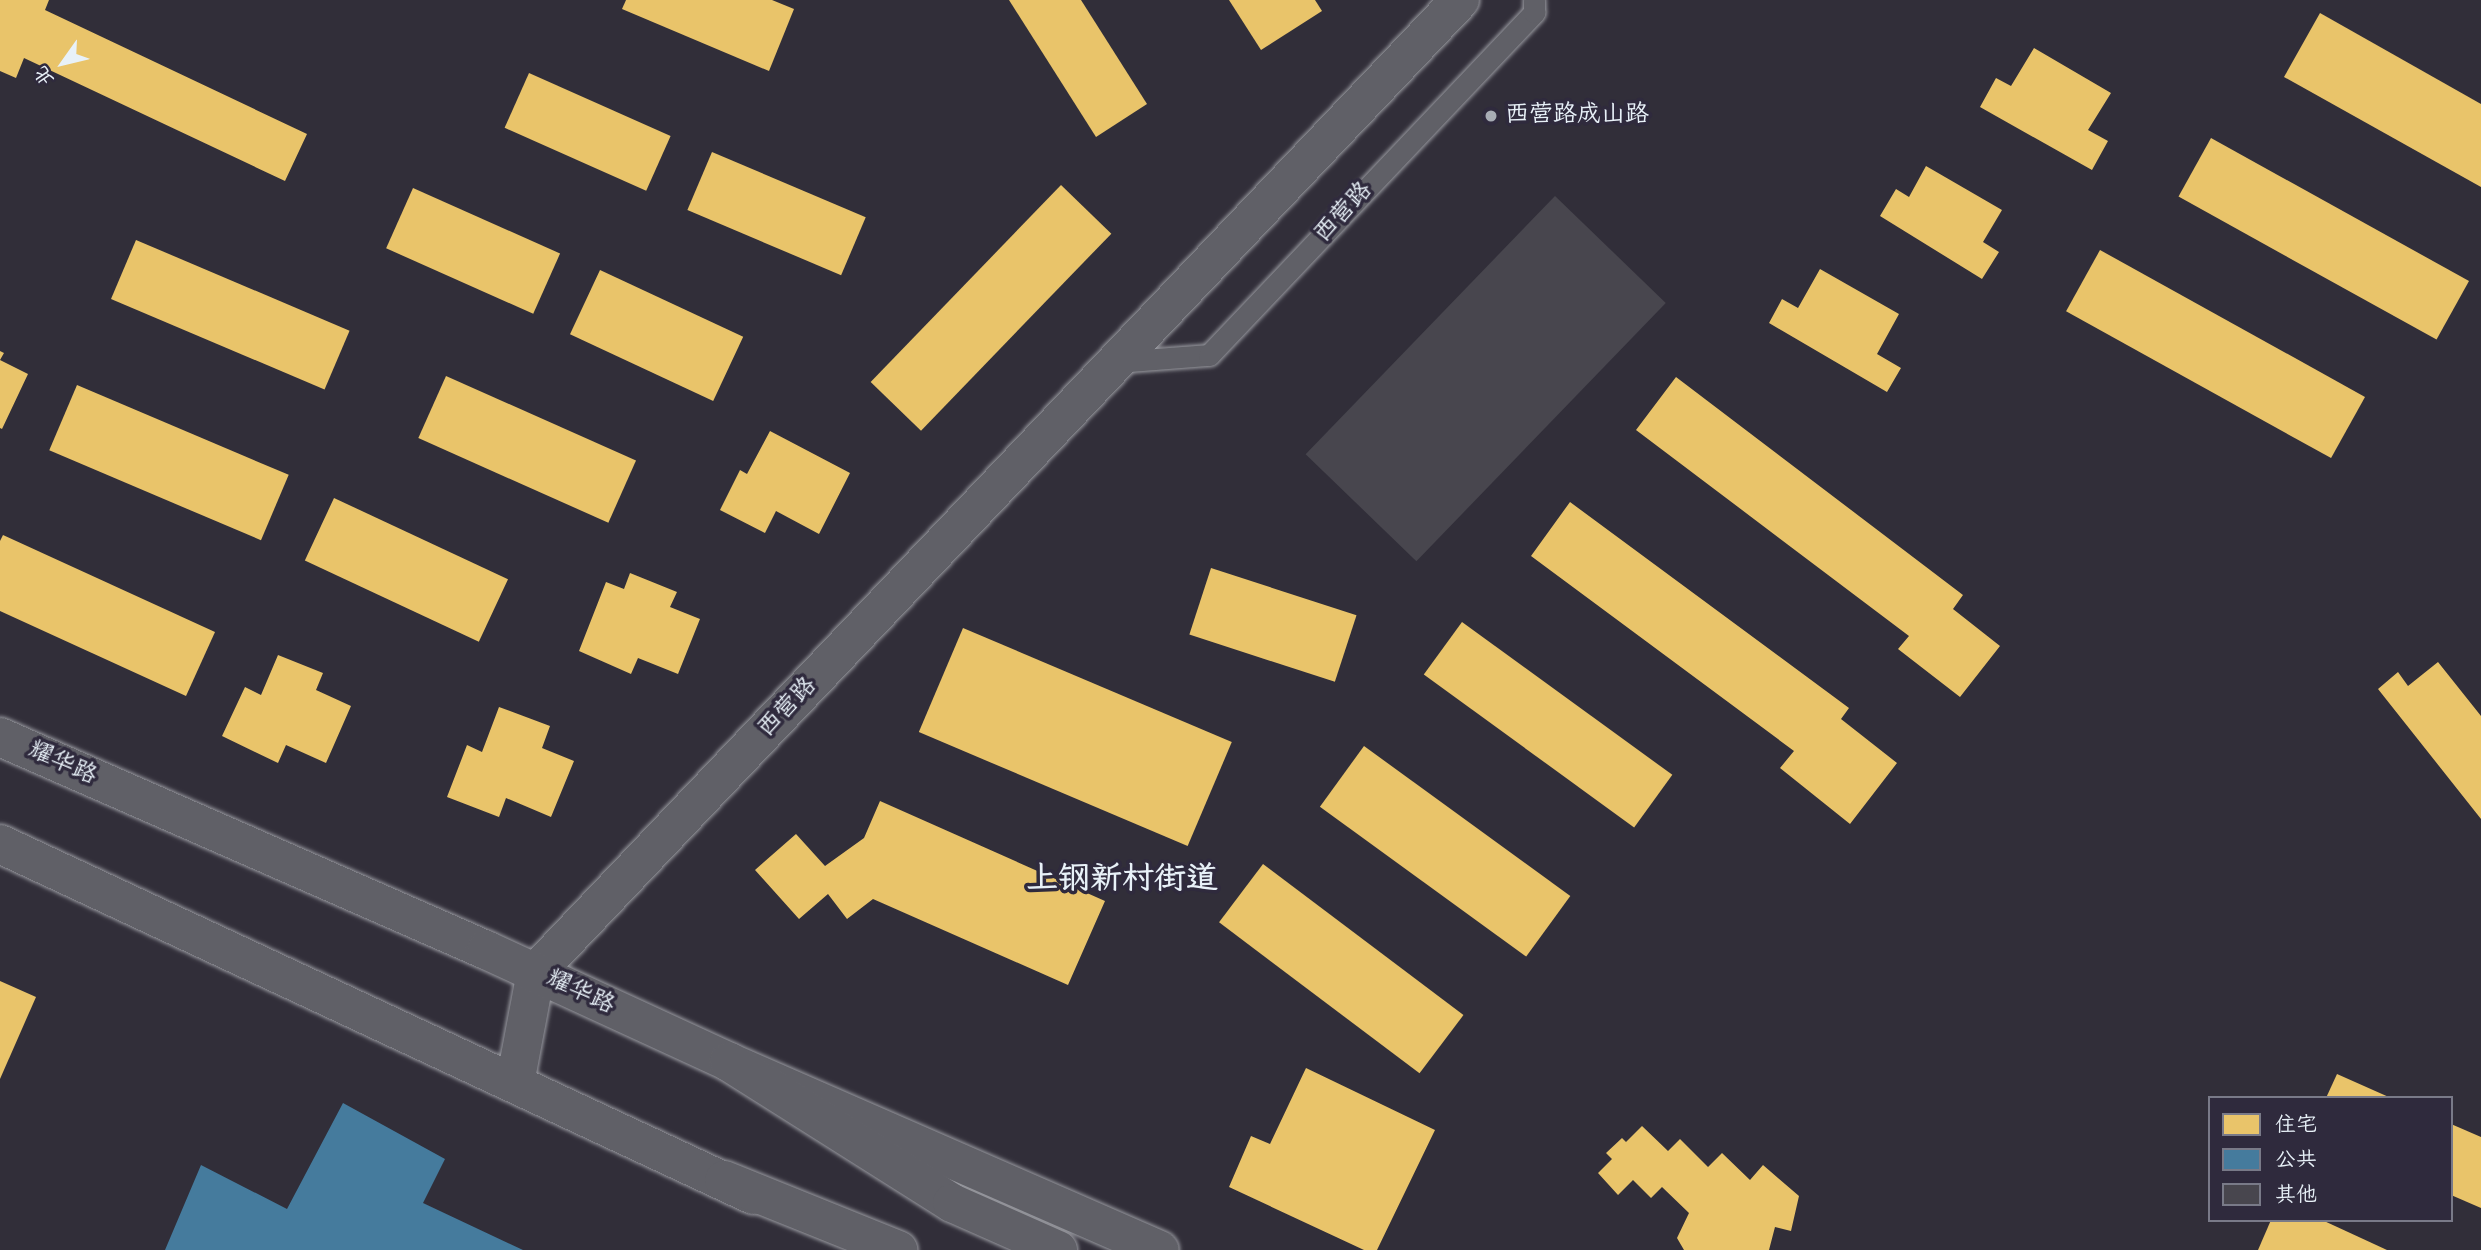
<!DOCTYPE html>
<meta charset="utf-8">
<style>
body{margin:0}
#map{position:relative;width:2481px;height:1250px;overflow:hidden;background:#312e39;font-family:"Indie Flower","LXGW WenKai TC",sans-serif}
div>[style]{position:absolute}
.homes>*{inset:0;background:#e9c46a;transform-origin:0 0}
.public>*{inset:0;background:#457b9d}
.building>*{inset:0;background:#48464e;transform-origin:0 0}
.roads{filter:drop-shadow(0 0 2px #98999f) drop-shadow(0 0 2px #98999f)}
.service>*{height:21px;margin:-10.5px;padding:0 10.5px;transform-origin:10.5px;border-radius:10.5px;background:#606067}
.tertiary>*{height:38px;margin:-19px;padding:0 19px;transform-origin:19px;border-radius:19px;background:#606067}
.primary>*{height:38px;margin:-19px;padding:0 19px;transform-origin:19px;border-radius:19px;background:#606067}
.trunk>*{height:38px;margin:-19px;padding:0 19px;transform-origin:19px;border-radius:19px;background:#606067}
.dots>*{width:19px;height:19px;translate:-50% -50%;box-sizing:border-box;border:4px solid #2f2a3d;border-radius:50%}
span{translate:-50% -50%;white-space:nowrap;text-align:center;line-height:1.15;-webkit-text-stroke:7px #2f2a3d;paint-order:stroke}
.poi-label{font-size:24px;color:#e8f1f8}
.left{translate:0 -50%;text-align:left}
.street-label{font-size:24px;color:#e8f1f8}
.district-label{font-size:32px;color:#e8f1f8;font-weight:700}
.legend{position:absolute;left:2208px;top:1096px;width:245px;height:126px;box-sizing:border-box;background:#2f2a3d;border:2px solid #797a88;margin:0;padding:9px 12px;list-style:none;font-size:21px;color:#e8f1f8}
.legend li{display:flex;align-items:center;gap:14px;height:35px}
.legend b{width:35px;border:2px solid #797a88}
.north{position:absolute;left:28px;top:28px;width:70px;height:70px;-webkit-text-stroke:5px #2f2a3d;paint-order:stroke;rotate:236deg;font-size:19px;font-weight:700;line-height:28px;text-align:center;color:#e8f1f8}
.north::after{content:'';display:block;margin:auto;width:24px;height:32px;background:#e8f1f8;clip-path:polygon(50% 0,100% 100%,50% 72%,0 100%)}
</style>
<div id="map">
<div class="homes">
<i style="clip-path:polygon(0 0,49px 0,45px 10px,307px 134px,285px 181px,24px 58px,16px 78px,0 71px)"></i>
<i style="clip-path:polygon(626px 0,772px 0,794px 9px,769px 71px,622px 9px)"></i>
<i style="clip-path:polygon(1009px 0,1081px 0,1147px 104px,1096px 137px)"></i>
<i style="clip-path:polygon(1229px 0,1315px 0,1322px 11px,1261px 50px)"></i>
<i style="clip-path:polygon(2320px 13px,2481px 104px,2481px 187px,2284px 77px)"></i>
<i style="clip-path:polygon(2034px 48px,2111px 93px,2088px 130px,2108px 141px,2092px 170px,1980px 107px,1996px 78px,2011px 86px)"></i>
<i style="left:529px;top:73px;width:155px;height:60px;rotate:24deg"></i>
<i style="left:2211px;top:138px;width:295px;height:67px;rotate:29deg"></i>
<i style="left:712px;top:152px;width:167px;height:63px;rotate:23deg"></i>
<i style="clip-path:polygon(1926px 166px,2002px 210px,1983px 242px,1999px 252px,1982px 279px,1880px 216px,1896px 189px,1909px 197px)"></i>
<i style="left:1061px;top:185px;width:70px;height:274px;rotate:44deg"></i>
<i style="left:413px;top:188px;width:161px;height:66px;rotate:24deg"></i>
<i style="left:136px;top:240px;width:232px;height:64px;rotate:23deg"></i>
<i style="left:2100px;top:250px;width:303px;height:70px;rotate:29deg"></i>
<i style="clip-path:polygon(1820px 269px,1899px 314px,1877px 354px,1901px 368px,1887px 392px,1769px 323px,1782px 299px,1798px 308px)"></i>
<i style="left:600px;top:270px;width:158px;height:71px;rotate:25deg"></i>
<i style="clip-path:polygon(0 351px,4px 353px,0 360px,28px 374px,2px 429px,0 428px)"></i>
<i style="left:446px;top:376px;width:208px;height:68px;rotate:24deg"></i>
<i style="clip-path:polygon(1676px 377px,1963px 595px,1953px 609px,2000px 646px,1960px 697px,1898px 649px,1909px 636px,1636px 430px)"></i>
<i style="left:77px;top:385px;width:230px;height:71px;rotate:23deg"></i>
<i style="clip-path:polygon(770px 431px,850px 473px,819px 534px,776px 511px,765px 533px,720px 510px,740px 470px,747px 474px)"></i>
<i style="left:334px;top:498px;width:192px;height:69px;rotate:25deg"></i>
<i style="clip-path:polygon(1570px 502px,1849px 708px,1841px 719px,1897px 763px,1850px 824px,1780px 768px,1794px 751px,1531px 556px)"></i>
<i style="clip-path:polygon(3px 535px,215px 632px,186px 696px,0 611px,0 541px)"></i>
<i style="left:1211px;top:568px;width:153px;height:70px;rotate:18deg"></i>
<i style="clip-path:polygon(630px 573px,677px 592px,670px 607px,700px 619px,678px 674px,638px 658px,631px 674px,579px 651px,606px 582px,624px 589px)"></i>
<i style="left:1462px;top:622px;width:260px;height:65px;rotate:36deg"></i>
<i style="left:963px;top:628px;width:292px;height:113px;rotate:23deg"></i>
<i style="clip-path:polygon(278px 655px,323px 673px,316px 690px,351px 706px,326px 763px,286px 745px,278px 763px,222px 736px,245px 687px,261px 695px)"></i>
<i style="clip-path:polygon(2438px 662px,2481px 716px,2481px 819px,2378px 689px,2398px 672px,2408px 686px)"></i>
<i style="clip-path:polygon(499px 707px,550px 726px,542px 748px,574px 761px,551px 817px,506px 798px,499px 817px,447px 797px,467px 745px,482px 752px)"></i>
<i style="left:1364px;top:746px;width:255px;height:75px;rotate:36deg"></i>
<i style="clip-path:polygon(880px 801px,1105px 901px,1068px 985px,873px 899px,847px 919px,828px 894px,799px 919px,755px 870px,796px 834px,825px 866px,864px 838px)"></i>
<i style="left:1263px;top:864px;width:251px;height:73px;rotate:37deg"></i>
<i style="clip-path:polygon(0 981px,36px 997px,0 1079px)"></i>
<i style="clip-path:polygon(1306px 1068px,1435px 1130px,1377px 1250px,1364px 1250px,1229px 1187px,1251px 1136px,1270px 1144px)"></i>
<i style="clip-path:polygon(2337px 1074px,2391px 1098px,2326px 1098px)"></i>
<i style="clip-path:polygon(2451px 1124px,2481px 1137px,2481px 1208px,2451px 1195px)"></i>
<i style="clip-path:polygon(1642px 1126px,1668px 1151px,1680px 1139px,1708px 1167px,1722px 1153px,1750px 1180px,1763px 1165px,1799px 1196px,1791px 1231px,1775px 1227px,1769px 1250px,1684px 1250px,1677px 1238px,1689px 1213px,1662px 1187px,1651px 1198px,1633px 1180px,1618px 1195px,1598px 1173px,1612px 1159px,1606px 1153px,1622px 1138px,1626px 1142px)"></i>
<i style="clip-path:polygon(2271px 1220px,2322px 1220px,2387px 1250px,2258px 1250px)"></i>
</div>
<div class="public">
<i style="clip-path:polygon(343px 1103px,445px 1159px,423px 1203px,523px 1250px,165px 1250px,201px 1165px,287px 1209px)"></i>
</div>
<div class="building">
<i style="left:1555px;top:196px;width:154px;height:359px;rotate:44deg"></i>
</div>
<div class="roads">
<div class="service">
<i style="left:1117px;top:362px;width:92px;rotate:-4.4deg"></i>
<i style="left:1209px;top:355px;width:473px;rotate:-46.5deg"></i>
<i style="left:1534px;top:12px;width:12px;rotate:-90deg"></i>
</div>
<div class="tertiary">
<i style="left:515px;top:1083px;width:113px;rotate:-79.3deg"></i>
<i style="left:536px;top:972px;width:1341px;rotate:-46.45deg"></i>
</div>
<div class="primary">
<i style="left:0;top:737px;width:531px;rotate:23.67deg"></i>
<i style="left:486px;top:950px;width:268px;rotate:24.7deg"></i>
<i style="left:729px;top:1062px;width:470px;rotate:23.6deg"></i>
<i style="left:0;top:844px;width:831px;rotate:24.99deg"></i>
</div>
<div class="trunk">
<i style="left:729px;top:1062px;width:264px;rotate:32.3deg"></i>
<i style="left:952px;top:1203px;width:116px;rotate:23.9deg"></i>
<i style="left:724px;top:1180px;width:188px;rotate:21.9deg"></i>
</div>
</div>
<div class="dots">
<i style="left:1491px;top:116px;background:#a8adb5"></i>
</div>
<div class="poi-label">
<span class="left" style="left:1505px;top:116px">西营路成山路</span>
</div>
<div class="street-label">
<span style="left:1344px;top:213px;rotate:-47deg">西营路</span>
<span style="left:788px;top:708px;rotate:-46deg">西营路</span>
<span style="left:62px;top:764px;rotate:24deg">耀华路</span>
<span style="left:580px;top:993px;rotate:25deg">耀华路</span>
</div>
<div class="district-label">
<span style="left:1122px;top:881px">上钢新村街道</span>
</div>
<ul class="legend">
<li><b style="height:19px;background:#e9c46a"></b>住宅</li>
<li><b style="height:19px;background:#457b9d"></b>公共</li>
<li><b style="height:19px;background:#48464e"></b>其他</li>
</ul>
<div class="north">北</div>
</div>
